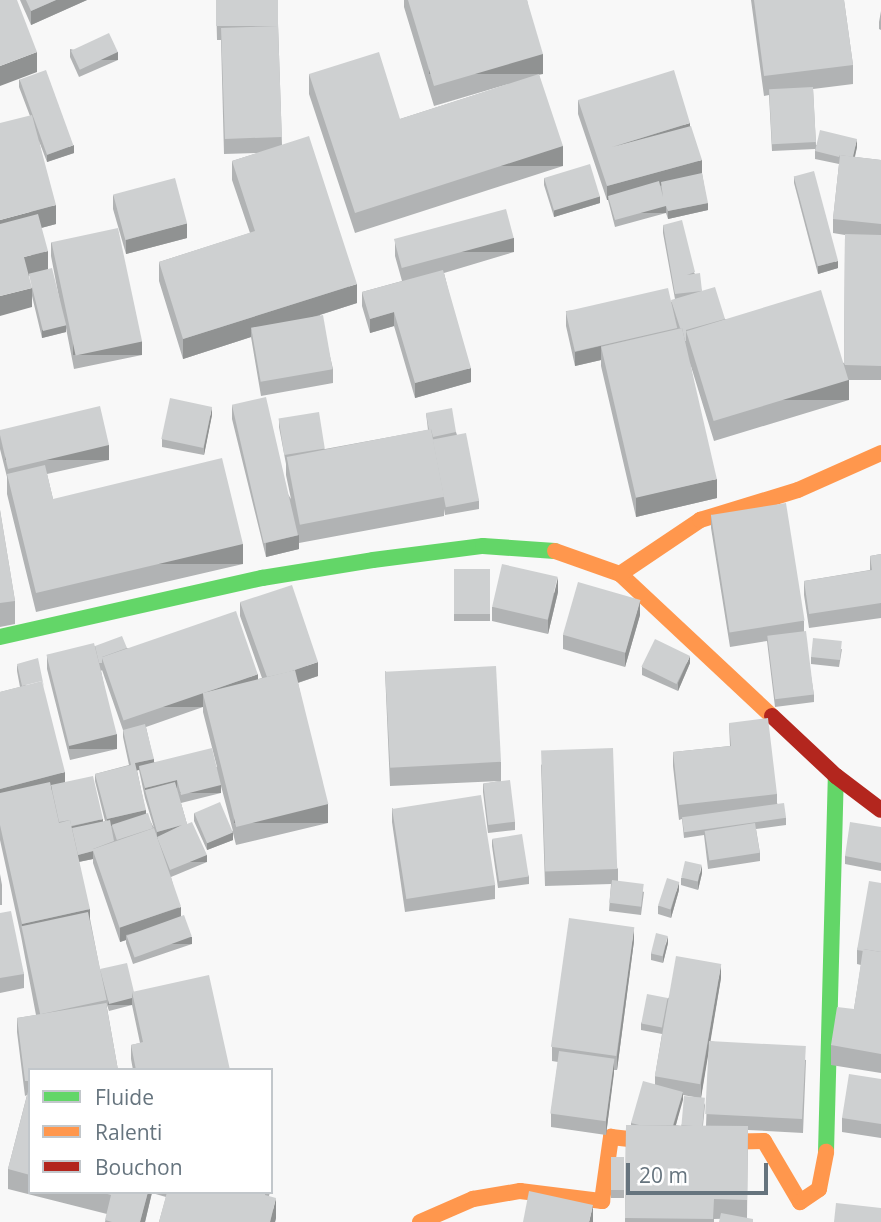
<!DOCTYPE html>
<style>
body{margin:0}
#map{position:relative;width:881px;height:1222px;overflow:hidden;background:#f8f8f8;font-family:"Open Sans",sans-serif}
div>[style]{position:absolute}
.fast>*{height:16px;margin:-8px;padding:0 8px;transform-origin:8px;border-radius:8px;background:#63d668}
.slow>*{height:16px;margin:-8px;padding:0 8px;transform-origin:8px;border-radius:8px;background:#ff974d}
.jam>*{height:16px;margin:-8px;padding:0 8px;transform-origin:8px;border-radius:8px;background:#b3261e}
.wall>*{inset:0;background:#b1b3b4;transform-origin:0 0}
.shaded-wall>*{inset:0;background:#909292;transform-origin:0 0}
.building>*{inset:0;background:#ced0d1;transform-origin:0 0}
span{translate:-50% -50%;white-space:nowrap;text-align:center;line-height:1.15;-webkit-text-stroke:7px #fff;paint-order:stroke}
.legend{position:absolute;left:28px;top:1068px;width:245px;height:126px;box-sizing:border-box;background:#fff;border:2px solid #c2c7cb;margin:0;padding:9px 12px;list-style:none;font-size:21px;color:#66747e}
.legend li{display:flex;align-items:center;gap:14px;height:35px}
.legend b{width:35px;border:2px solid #c2c7cb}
.scale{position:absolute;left:626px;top:1163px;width:142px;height:32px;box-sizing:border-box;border:4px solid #66747e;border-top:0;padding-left:9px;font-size:21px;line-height:24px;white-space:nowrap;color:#66747e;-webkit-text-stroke:5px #fff;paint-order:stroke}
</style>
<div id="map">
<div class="fast">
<i style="left:0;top:637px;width:269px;rotate:-12.7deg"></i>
<i style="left:262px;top:578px;width:112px;rotate:-9.2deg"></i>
<i style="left:373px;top:560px;width:111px;rotate:-7.3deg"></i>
<i style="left:483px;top:546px;width:72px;rotate:4deg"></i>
<i style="left:826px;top:1152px;width:376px;rotate:-88.5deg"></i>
</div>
<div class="slow">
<i style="left:555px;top:551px;width:69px;rotate:19.5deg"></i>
<i style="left:620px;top:574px;width:208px;rotate:43.1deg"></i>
<i style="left:620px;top:574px;width:97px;rotate:-34deg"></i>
<i style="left:700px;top:520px;width:102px;rotate:-17deg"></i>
<i style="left:798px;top:490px;width:91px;rotate:-24deg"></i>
<i style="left:420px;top:1222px;width:58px;rotate:-23.5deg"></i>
<i style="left:473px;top:1199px;width:48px;rotate:-9.7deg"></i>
<i style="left:520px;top:1191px;width:83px;rotate:7deg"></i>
<i style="left:602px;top:1201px;width:65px;rotate:-82deg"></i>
<i style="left:611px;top:1137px;width:55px;rotate:6.2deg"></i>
<i style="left:666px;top:1143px;width:98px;rotate:-1.2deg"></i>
<i style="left:764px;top:1141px;width:71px;rotate:59.5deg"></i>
<i style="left:800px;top:1202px;width:23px;rotate:-34deg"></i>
<i style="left:819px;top:1189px;width:38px;rotate:-79deg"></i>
</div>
<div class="jam">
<i style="left:772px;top:716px;width:88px;rotate:43.2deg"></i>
<i style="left:836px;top:776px;width:56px;rotate:37.1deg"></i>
</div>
<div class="wall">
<i style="clip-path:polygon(20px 0,87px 0,31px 25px)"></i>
<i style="clip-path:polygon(216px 0,278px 23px,282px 145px,357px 303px,320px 315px,333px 369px,333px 383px,261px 396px,251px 337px,183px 359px,159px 281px,159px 262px,250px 233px,232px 180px,232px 161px,258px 153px,224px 154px,221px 40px,217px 40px)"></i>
<i style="clip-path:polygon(404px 0,527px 0,543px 74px,539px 75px,563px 166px,355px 233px,309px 94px,309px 74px,400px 119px,512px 83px,434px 106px,404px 7px)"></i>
<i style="clip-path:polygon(751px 0,844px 0,853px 65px,853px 84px,813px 89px,816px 145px,857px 147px,855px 157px,881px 160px,881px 380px,849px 380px,849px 400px,714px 441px,690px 363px,717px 498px,636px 517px,601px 366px,601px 360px,575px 366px,566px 326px,566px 311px,671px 302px,675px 299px,663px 233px,663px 225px,695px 274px,702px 291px,725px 319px,844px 363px,845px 235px,833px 233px,833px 219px,839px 164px,815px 159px,815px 149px,772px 151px,769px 95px,764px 96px)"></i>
<i style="clip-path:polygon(881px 11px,881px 30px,879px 29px,879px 22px)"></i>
<i style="clip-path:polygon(70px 49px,118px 60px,79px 77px,70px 57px)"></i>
<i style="clip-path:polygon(19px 79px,74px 153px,47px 162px,39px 141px,56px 224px,41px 228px,48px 269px,60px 303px,51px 256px,51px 242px,142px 355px,74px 369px,66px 328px,66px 332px,42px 338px,32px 296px,32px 307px,30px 116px,19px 87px)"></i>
<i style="clip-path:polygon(578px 100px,690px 126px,702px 173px,708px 210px,668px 219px,666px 213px,615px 227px,608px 200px,607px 200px,578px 114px)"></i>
<i style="clip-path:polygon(794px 176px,838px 268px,818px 274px,794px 183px)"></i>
<i style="clip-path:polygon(544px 178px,600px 203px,554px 217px,544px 185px)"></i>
<i style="clip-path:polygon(113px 195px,187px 238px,126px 254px,113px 209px)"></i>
<i style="clip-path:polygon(395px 241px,514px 252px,444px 273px,471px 382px,415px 398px,394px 326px,370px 333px,362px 306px,362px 292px,402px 281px,395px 256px)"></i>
<i style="clip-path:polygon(232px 405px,291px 499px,286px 475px,286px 464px,279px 427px,279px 419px,325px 449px,428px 430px,426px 413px,456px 432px,479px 501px,479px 509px,445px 515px,444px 509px,444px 516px,299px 543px,299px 549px,266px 557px,232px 419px)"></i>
<i style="clip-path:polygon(212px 415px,204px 455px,162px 447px,162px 439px)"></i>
<i style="clip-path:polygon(0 430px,109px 460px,47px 474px,53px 499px,243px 564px,36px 612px,7px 494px,7px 477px,0 449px)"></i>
<i style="clip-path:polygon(0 510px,15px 601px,15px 624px,0 627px)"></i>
<i style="clip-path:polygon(711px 514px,804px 621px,804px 632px,814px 695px,814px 702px,775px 707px,767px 641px,730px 647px,711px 528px)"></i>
<i style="clip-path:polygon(881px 554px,881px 618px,809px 628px,804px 595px,804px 581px,870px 570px,870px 556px)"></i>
<i style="left:454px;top:569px;width:36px;height:52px"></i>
<i style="clip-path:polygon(558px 592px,548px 634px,492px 621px,492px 607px)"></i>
<i style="clip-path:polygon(evenodd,240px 602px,318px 676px,298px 683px,328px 823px,236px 845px,233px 833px,233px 840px,207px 850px,194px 821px,194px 813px,233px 831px,221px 786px,221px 793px,181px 803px,187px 824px,207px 862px,171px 877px,181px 916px,192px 944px,133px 964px,126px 943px,126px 940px,120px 942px,93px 863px,93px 859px,79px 862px,100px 970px,134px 992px,230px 1070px,133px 1070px,131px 1059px,131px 1045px,140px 1043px,132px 1005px,109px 1011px,106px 1002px,118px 1070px,30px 1070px,30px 1192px,270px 1192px,269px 1196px,276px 1218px,275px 1222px,159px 1222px,166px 1197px,152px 1193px,145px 1222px,105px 1222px,107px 1214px,8px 1189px,8px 1169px,27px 1095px,25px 1096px,17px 1032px,17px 1018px,36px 1015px,21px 936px,0 840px,0 692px,20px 687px,17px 671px,17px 664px,65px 782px,103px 822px,105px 821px,95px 781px,95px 774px,129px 765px,123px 737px,123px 730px,102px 670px,101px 671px,117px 749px,70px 760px,47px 669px,47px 655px,95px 646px,127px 648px,258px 679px,262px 678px,240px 616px,240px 602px,203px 707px,203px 712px,217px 767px,154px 762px,146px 727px,203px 707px,240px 602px,137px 770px,139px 770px,145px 798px,154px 828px,146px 813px,137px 770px)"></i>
<i style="clip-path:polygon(640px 615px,625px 667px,563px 649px,563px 635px)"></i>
<i style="clip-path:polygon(842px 649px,839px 667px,811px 664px,811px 657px)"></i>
<i style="clip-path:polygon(690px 663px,678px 691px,642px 675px,642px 667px)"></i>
<i style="clip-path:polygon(385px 671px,501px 762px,501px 781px,515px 822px,515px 830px,488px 833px,483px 792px,483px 784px,500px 781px,390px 786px)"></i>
<i style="clip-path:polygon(729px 723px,777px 794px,777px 803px,786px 818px,786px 825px,756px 829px,760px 853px,760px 861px,708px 869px,704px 835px,684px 838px,682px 819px,679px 820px,673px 766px,673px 752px,730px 746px)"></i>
<i style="clip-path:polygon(541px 764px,618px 869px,618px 881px,644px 892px,641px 915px,609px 911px,611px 884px,545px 886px)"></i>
<i style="clip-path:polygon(392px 808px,495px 885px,495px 899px,405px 912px,392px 822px)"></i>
<i style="clip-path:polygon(881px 827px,881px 871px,845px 864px,845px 856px)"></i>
<i style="clip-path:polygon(492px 839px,529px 876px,529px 884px,498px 888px,492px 846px)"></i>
<i style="clip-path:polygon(702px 873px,698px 890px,681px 885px,681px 878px)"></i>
<i style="clip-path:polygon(0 874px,2px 885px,2px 905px,0 905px)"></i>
<i style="clip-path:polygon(881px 883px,881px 1073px,831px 1065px,831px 1045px,854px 1009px,861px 965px,857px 964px,857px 950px)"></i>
<i style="clip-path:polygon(679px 890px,671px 918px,658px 914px,658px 906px)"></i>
<i style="clip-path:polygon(0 913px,24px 974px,24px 988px,0 993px)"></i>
<i style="clip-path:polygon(634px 941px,617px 1070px,614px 1070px,606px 1135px,551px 1127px,551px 1113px,558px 1062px,552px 1061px,552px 1047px)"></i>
<i style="clip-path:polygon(668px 943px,663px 963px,651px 960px,651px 953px)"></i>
<i style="clip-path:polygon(evenodd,721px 978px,710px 1041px,806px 1060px,803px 1133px,748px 1130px,747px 1218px,714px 1219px,714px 1222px,625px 1222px,626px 1125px,631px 1125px,631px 1123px,655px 1084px,655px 1076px,662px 1034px,641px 1030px,641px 1023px,668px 998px,721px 978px,709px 1046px,706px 1126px,703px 1126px,705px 1105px,701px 1097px,709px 1046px,721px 978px,683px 1095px,694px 1097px,681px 1126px,676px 1125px,683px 1095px)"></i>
<i style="clip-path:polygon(881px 1079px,881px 1138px,842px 1132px,842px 1118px)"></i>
<i style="left:611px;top:1157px;width:13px;height:41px"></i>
</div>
<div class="shaded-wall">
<i style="clip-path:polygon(56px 0,87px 0,31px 25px,31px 11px)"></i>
<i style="clip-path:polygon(37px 52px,37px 72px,0 86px,0 66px)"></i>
<i style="left:118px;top:52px;width:8px;height:43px;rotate:90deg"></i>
<i style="left:543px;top:54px;width:20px;height:114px;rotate:90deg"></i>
<i style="clip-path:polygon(690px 123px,690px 137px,612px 147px)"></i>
<i style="clip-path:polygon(857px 139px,857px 147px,852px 167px,852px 159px)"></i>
<i style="clip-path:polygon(74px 145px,74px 153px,47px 162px,47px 155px)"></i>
<i style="left:563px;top:146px;width:20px;height:219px;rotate:90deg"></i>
<i style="clip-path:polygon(702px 160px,702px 174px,610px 200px,608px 196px,608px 200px,607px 200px,607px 186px)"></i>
<i style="clip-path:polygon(600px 196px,600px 203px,554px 217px,554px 209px)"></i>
<i style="clip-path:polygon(708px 203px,708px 210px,668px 219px,668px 211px)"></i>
<i style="clip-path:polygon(56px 205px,56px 224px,0 239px,0 220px)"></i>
<i style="left:666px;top:206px;width:7px;height:53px;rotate:90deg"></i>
<i style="clip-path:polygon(187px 223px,187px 238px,126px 254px,126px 240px)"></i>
<i style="left:514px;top:238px;width:14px;height:116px;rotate:90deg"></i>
<i style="clip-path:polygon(48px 251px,48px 271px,24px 277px,24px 257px)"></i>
<i style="clip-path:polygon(838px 261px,838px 268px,818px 274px,818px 266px)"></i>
<i style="clip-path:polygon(357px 284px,357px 303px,253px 336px,251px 327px,251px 337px,183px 359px,183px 339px)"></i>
<i style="clip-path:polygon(32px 288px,32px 307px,0 316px,0 296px)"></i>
<i style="clip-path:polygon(394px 312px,394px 326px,370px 333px,370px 319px)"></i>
<i style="clip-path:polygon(66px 325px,66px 332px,42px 338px,42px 330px)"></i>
<i style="clip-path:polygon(677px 328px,601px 346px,601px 360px,575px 366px,575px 352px)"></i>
<i style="left:142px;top:341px;width:14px;height:69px;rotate:90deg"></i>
<i style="clip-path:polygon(471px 368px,471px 382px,415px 398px,415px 383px)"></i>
<i style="left:849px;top:380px;width:20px;height:141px;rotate:90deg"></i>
<i style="clip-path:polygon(212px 407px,212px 415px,204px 455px,204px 447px)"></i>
<i style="left:109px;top:445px;width:15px;height:104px;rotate:90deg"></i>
<i style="clip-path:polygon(717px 479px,717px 498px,636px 517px,636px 497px)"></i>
<i style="clip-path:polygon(299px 535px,299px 549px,266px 557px,266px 543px)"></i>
<i style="left:243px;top:544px;width:20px;height:213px;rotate:90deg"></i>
<i style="clip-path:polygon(558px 577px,558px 592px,548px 634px,548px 620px)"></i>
<i style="clip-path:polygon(640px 600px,640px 615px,625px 667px,625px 653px)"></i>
<i style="clip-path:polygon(690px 656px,690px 663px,678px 691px,678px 683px)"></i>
<i style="clip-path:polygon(318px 662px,318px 676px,267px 693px,267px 679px)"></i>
<i style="clip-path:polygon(258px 674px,258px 689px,204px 693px)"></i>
<i style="left:203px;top:693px;width:14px;height:83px;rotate:90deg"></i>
<i style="left:117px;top:734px;width:15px;height:48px;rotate:90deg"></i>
<i style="clip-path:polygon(154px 759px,154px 766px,139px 766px,139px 770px,135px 771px,135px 763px)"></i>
<i style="clip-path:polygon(65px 772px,65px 787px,0 803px,0 789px)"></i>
<i style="clip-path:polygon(177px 780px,177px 788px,145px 790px,145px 795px,145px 788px)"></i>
<i style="left:221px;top:785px;width:8px;height:41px;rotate:90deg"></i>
<i style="left:328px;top:804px;width:19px;height:94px;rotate:90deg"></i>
<i style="clip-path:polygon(146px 810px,146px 817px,107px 827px,107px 819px)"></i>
<i style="clip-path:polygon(103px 819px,103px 827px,61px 829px)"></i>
<i style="clip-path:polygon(182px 825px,157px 839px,157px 832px)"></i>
<i style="clip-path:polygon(233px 832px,233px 840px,207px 850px,207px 843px)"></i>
<i style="clip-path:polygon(93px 851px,93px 859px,78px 862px,78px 855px)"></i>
<i style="left:207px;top:855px;width:7px;height:40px;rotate:90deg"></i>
<i style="clip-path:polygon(702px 865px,702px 873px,698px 890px,698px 882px)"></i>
<i style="clip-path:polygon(679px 882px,679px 890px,671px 918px,671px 910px)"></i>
<i style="clip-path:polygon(181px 907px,181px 921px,126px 935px,126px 940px,120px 942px,120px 927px)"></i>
<i style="clip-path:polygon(90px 909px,90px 924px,22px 927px,22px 924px)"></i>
<i style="clip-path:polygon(634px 927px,634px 941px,617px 1070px,617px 1056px)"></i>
<i style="clip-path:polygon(668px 936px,668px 943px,663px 963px,663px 956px)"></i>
<i style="left:192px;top:937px;width:7px;height:62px;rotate:90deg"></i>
<i style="clip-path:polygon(721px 964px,721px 978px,701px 1098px,701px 1083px)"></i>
<i style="left:132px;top:998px;width:7px;height:24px;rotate:90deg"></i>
<i style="clip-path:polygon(614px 1059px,614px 1073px,606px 1135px,606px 1120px)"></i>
<i style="clip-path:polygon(683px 1092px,683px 1100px,671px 1142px,671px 1134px)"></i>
<i style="clip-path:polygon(148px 1192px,152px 1192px,145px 1222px,140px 1222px)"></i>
<i style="clip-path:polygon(276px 1198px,276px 1218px,275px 1222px,270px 1222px)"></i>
<i style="clip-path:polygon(593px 1205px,593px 1222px,589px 1222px)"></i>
</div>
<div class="building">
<i style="clip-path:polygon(0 0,17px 0,37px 52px,0 66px)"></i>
<i style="clip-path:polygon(26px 0,56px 0,31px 11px)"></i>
<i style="left:216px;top:0;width:62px;height:26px"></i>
<i style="clip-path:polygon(408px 0,527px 0,543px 54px,434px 86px)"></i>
<i style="clip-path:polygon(754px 0,844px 0,853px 65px,764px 76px)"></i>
<i style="left:278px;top:26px;width:111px;height:57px;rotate:88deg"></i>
<i style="left:109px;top:33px;width:21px;height:42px;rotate:65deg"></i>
<i style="clip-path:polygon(379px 52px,400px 119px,539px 74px,563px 146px,355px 213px,309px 74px)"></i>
<i style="left:46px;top:70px;width:80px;height:28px;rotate:70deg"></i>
<i style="clip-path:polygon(674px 70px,690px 123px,612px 147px,691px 126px,702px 160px,607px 186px,578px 100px)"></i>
<i style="left:813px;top:87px;width:55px;height:44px;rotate:87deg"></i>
<i style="clip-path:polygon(32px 115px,56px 205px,0 220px,0 123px)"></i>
<i style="clip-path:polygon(820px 130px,857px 139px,853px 157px,840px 155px,839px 157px,815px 151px)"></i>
<i style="clip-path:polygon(309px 136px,357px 284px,183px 339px,159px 262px,255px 231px,232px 161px)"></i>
<i style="clip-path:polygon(840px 155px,881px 160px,881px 224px,833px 219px)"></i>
<i style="left:590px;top:164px;width:34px;height:48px;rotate:73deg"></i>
<i style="left:814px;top:171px;width:93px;height:21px;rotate:75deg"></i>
<i style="clip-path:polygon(702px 173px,708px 203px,668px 211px,666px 206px,615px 220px,608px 196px,659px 181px,663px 197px,661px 182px)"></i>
<i style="left:175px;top:178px;width:47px;height:64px;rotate:75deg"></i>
<i style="left:506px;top:209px;width:30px;height:116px;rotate:75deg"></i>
<i style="clip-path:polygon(38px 214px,48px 251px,24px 257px,32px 288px,0 296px,0 224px)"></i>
<i style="clip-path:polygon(682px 220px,695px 272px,687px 275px,700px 273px,702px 291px,675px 294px,663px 225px)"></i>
<i style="left:118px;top:228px;width:116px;height:68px;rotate:78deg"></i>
<i style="clip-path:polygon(845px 234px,881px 235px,881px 366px,845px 365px,844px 363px)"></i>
<i style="left:52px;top:268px;width:59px;height:24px;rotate:76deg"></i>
<i style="clip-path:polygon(443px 270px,471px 368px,415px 383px,394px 312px,370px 319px,362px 292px)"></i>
<i style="clip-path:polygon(715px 287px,725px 319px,686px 330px,686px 341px,685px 341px,682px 328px,680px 328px,671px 300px)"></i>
<i style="left:668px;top:288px;width:41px;height:105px;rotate:77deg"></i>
<i style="left:821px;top:290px;width:94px;height:141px;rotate:73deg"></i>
<i style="left:323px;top:315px;width:55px;height:73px;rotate:80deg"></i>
<i style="left:682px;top:328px;width:155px;height:83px;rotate:77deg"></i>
<i style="left:266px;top:397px;width:142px;height:35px;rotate:77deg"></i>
<i style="left:170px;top:398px;width:43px;height:42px;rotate:12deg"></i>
<i style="clip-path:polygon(100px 406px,109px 445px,8px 469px,0 435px,0 430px)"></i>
<i style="clip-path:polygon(452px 408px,456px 432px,433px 437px,431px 429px,429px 430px,426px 413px)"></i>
<i style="left:319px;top:412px;width:37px;height:41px;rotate:81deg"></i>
<i style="left:431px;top:429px;width:69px;height:147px;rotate:79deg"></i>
<i style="left:466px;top:433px;width:69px;height:34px;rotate:79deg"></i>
<i style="clip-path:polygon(222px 458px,243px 544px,36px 593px,7px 474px,45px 465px,53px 499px)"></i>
<i style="left:786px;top:503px;width:119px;height:76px;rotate:81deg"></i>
<i style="clip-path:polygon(0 510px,15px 601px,0 603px)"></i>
<i style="clip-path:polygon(881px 554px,881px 603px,809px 614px,804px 581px,872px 570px,870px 556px)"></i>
<i style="left:502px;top:564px;width:57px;height:44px;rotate:13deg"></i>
<i style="left:454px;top:569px;width:36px;height:45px"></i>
<i style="left:578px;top:582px;width:65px;height:55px;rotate:16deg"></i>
<i style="clip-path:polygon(292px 585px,318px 662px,289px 672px,267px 677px,240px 602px)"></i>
<i style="left:236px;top:611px;width:67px;height:142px;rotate:71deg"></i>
<i style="left:806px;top:631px;width:64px;height:39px;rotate:83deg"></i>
<i style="clip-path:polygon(122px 636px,127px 648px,102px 657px,102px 663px,99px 663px,95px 646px)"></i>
<i style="left:813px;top:638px;width:29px;height:19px;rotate:6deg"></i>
<i style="left:655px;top:639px;width:39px;height:31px;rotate:26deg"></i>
<i style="left:94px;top:643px;width:94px;height:49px;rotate:76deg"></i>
<i style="clip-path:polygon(38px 658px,44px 687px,42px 681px,22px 686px,17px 664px)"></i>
<i style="left:496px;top:666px;width:96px;height:111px;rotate:87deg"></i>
<i style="left:295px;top:670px;width:138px;height:95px;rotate:76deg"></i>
<i style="clip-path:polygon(42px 681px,65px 772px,0 789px,0 692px)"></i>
<i style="clip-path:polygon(768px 718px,777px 794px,679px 805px,673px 752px,731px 746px,729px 723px)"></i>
<i style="clip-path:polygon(145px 724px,154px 759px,135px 763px,146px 810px,107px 819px,95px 774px,131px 765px,123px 730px)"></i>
<i style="clip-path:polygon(212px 748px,221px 785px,181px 795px,177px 780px,145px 788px,139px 766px)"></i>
<i style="left:613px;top:748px;width:121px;height:72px;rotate:88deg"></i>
<i style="clip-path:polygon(93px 776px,103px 819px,71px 826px,70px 820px,59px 822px,51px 785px)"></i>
<i style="left:510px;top:780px;width:42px;height:27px;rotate:83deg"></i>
<i style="clip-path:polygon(50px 782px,59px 823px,70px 820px,90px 909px,22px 924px,0 825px,0 793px)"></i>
<i style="clip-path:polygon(175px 782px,187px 824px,192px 822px,207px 855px,170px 870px,157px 837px,182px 825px,157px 832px,145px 790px)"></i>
<i style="left:481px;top:795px;width:91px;height:90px;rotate:81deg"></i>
<i style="left:220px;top:802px;width:33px;height:28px;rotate:67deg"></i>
<i style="left:784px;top:803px;width:15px;height:103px;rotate:82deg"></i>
<i style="left:148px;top:813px;width:16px;height:38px;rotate:72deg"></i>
<i style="clip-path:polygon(110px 820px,114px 841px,93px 849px,93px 851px,78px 855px,72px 828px)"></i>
<i style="clip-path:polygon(850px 822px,881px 827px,881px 863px,845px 856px)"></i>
<i style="left:755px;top:823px;width:30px;height:51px;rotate:81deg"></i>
<i style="left:154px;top:828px;width:83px;height:65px;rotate:71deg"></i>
<i style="left:522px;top:834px;width:43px;height:30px;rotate:81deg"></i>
<i style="left:685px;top:861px;width:17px;height:17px;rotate:13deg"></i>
<i style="left:667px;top:878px;width:13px;height:29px;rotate:18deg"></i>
<i style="left:612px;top:880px;width:32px;height:23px;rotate:7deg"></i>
<i style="clip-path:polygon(869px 881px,881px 883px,881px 952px,863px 949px,863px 951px,857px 950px)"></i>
<i style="clip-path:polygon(11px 911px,24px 974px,0 978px,0 913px)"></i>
<i style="left:88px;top:912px;width:90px;height:68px;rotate:78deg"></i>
<i style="left:184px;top:915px;width:23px;height:61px;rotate:70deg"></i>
<i style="left:569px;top:918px;width:66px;height:130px;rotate:8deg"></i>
<i style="left:656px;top:933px;width:12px;height:21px;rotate:14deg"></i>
<i style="clip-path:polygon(863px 949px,881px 952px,881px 1054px,831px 1045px,837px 1007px,854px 1009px)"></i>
<i style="left:676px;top:956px;width:46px;height:122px;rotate:10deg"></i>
<i style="clip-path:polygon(127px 963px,134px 992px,132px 992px,132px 998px,109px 1004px,100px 969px)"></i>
<i style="clip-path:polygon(209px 975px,230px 1070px,136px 1070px,131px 1045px,143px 1042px,132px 992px)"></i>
<i style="left:647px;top:994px;width:21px;height:30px;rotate:11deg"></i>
<i style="clip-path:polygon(106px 1003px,118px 1070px,30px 1070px,30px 1081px,25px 1081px,17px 1018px)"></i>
<i style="left:709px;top:1041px;width:97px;height:73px;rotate:3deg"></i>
<i style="left:559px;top:1051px;width:56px;height:63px;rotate:8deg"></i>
<i style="clip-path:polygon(849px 1074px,881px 1079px,881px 1124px,842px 1118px)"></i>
<i style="clip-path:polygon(643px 1081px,683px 1092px,673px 1125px,639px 1125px,631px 1123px)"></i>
<i style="clip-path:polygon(30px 1084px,30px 1175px,8px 1169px)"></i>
<i style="left:684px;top:1096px;width:21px;height:29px;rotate:5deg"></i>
<i style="clip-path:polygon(626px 1125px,748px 1126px,747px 1200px,714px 1199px,713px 1219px,625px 1218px)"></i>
<i style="left:611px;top:1157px;width:13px;height:33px"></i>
<i style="clip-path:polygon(529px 1191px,593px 1205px,589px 1222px,523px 1222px)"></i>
<i style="clip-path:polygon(100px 1192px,148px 1192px,140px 1222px,112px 1222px,105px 1220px,111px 1195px)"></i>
<i style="clip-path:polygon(167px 1192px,265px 1192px,265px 1195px,276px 1198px,270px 1222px,159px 1222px)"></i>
<i style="clip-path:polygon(836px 1203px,881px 1208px,881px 1222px,834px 1222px)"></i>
<i style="clip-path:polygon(721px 1213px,753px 1219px,753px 1222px,719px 1222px)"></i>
</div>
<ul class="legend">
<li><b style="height:9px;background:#63d668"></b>Fluide</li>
<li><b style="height:9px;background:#ff974d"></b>Ralenti</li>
<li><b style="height:9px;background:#b3261e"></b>Bouchon</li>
</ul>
<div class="scale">20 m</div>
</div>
